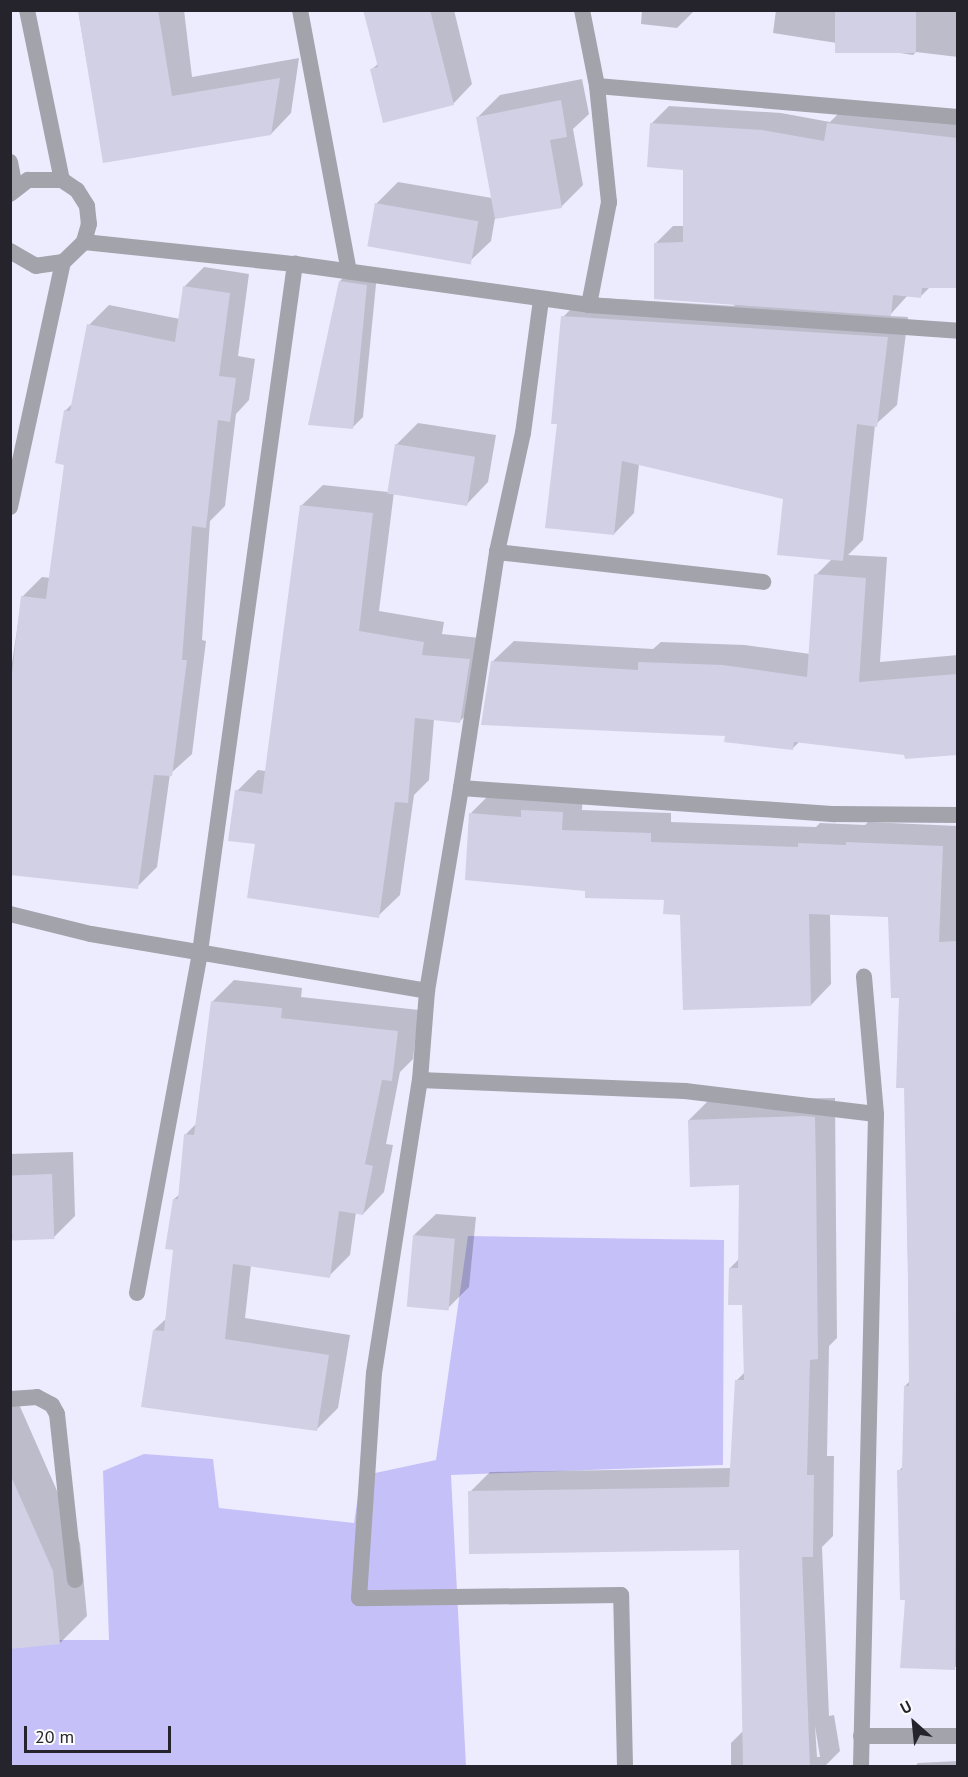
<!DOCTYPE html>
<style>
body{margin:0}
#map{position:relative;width:968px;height:1777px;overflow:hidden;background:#edecfe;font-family:"PT Sans",sans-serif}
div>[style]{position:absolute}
.green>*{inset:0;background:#c5c1f8}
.shadow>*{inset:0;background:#0003}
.building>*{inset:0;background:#d1d0e5;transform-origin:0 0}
.service>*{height:16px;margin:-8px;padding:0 8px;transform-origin:8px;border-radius:8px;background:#a3a3ac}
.minor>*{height:16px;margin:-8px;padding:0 8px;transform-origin:8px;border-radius:8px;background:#a3a3ac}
span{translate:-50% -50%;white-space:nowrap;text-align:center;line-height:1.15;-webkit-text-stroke:6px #fcfcfc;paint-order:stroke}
.frame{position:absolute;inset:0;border:12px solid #25242c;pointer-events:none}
.north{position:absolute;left:884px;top:1693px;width:60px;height:60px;-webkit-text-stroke:4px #fcfcfc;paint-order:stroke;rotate:333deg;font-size:16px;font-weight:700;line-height:24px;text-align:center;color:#25242c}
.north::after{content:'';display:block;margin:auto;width:21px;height:27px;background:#25242c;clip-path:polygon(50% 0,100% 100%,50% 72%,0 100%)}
.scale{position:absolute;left:24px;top:1726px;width:147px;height:27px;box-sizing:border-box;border:3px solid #25242c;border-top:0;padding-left:8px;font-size:18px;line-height:21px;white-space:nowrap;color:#25242c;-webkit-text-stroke:4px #fcfcfc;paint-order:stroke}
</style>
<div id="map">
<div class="green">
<i style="clip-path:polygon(468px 1236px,724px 1240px,723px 1465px,451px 1475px,466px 1766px,11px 1766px,11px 1640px,109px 1640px,103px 1471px,144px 1454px,213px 1459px,219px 1508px,354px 1523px,361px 1476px,436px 1460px)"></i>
</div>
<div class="shadow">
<i style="clip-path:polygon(78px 10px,184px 10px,192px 77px,299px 58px,291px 113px,271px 134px,104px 162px)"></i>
<i style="clip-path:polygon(365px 10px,454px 10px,472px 84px,453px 104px,371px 70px,379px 63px)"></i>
<i style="clip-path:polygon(642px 10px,695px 10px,677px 28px,641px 24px)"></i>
<i style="clip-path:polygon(776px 10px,958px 10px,958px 57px,916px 52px,913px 55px,773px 33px)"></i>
<i style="clip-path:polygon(582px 79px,589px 114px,573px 129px,583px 185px,561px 207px,495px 218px,491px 241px,469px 262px,376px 204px,398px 182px,492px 198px,478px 117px,500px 95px)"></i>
<i style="clip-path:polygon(669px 106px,781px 113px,830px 122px,846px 106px,958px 119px,958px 287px,930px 287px,920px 297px,908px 295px,889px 316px,908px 317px,897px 405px,875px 425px,863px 540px,848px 555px,887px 557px,880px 662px,958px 655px,958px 753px,906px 758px,906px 754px,800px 741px,793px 748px,727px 734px,483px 724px,492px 662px,514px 641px,653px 649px,661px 642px,745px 645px,810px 654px,816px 575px,832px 559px,785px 498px,639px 464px,634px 513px,614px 534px,558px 423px,563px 317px,583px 297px,735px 306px,655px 244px,673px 226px,685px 226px,684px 168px,651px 124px)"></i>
<i style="clip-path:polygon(204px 267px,249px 274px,238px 356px,255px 359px,249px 400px,236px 414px,225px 506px,210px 521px,202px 640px,206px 641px,192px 754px,170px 774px,157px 867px,137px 887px,10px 724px,10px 676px,22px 597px,42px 577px,51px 578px,66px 463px,65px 411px,73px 403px,89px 325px,109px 305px,180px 319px,184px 287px)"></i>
<i style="clip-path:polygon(351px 270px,377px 274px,363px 417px,352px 428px,340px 281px)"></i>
<i style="clip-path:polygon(418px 423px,496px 435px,488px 482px,467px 504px,394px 492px,379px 611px,444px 622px,442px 634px,490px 639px,481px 700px,460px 721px,434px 719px,429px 780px,414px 795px,400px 895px,378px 916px,257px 843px,237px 791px,258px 770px,266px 771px,301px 506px,323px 485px,388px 492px,396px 445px)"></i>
<i style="clip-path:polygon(583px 792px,582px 810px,671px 813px,671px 822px,816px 827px,820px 823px,865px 825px,868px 822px,958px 826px,958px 1665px,954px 1668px,906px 1599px,899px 1471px,904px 1465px,905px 1386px,910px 1381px,905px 1086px,901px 997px,889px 916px,830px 913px,831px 984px,811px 1005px,666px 898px,587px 889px,471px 813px,491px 793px)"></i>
<i style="clip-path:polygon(234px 980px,302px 988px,301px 997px,419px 1010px,413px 1059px,400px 1072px,386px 1144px,393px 1145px,384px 1192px,363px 1214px,356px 1212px,350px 1255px,329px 1276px,251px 1265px,245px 1318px,350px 1335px,338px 1408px,317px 1429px,154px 1330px,167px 1318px,174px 1249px,174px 1199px,180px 1194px,186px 1134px,197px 1123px,213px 1001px)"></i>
<i style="clip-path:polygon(evenodd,835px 1098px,837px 1338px,829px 1346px,827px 1456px,834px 1456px,833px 1536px,822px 1547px,829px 1716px,834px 1715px,840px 1751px,825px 1766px,731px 1766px,731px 1743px,743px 1731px,741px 1549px,470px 1492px,490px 1472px,731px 1468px,736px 1381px,746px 1371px,743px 1304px,730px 1268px,739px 1259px,741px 1184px,689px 1120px,709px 1100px,835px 1098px,815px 1726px,820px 1757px,817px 1757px,815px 1726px)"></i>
<i style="clip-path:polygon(73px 1152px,75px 1216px,53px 1238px,10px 1239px,10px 1154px)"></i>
<i style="clip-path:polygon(436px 1214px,476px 1217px,469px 1287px,447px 1309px,414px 1235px)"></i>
<i style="clip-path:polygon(18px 1402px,80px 1543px,87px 1616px,60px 1643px,10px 1648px,10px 1406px)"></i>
<i style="clip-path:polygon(958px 1761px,958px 1766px,915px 1766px,918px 1763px)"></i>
</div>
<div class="building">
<i style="clip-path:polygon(78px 10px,158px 10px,172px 96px,280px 78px,271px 135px,103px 163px)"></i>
<i style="clip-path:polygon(363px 10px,430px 10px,454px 105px,383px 123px,370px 69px,378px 67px)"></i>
<i style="left:835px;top:10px;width:81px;height:43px"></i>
<i style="clip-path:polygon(561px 100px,567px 137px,550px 140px,562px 208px,495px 219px,476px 117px)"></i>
<i style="clip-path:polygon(650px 123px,762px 130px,824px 141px,827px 123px,957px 138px,957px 288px,922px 288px,921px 298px,893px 295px,891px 316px,654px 299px,654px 243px,683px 242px,683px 170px,647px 167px)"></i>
<i style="left:375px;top:203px;width:105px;height:44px;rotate:10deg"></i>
<i style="clip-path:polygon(339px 281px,367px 285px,353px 429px,308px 425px)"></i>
<i style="clip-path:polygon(183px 286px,230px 293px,219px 376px,236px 378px,230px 422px,218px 420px,206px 528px,192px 526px,182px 660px,187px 660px,172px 776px,154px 775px,138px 889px,10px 875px,10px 690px,21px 596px,46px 599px,64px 465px,55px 463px,64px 410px,70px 411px,87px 324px,175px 342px)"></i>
<i style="clip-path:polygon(561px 316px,888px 337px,877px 427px,857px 424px,843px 561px,777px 555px,783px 499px,622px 461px,614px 535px,545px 528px,557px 424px,551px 424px)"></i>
<i style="left:395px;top:444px;width:81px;height:50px;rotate:9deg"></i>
<i style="clip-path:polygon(300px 505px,373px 513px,359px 631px,424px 642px,422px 655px,470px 659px,460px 723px,415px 718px,408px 803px,395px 802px,379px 918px,247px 898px,255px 844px,228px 841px,235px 790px,262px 794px)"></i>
<i style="clip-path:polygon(814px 574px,866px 578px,859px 682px,957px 674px,957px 755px,905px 759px,904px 755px,794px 742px,793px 750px,724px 742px,725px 736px,481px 725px,491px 661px,638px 670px,638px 662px,723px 665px,807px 677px)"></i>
<i style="clip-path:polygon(521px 810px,563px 812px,562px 830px,651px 833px,651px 842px,798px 847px,798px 843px,846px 845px,846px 842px,943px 846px,939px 942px,957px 941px,955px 1670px,900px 1668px,905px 1600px,900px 1600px,897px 1470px,902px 1470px,904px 1386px,909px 1386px,908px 1281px,904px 1088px,896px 1088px,899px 998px,891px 998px,888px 917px,809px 914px,811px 1006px,683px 1010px,680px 915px,663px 914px,664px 900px,585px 898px,585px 891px,465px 880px,469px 813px,521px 817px)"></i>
<i style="clip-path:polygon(211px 1001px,282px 1008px,281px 1018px,398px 1031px,392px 1081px,382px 1080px,365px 1164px,373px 1166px,363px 1215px,339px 1211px,330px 1278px,233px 1264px,225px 1339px,329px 1355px,317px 1431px,141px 1407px,153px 1330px,164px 1331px,173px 1250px,165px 1249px,173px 1199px,178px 1199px,184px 1134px,194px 1135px)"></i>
<i style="clip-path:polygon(802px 1116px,815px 1117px,816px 1168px,818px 1359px,810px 1360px,807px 1475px,814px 1475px,813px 1557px,802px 1557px,810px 1767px,743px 1767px,739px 1550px,469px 1554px,468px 1491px,729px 1487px,735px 1380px,744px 1380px,742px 1305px,728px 1305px,729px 1268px,738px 1268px,739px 1185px,690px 1187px,688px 1120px)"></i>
<i style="left:52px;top:1174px;width:65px;height:42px;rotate:88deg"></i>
<i style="left:413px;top:1235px;width:42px;height:72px;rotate:5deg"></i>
<i style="clip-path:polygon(10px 1474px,53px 1571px,60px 1644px,10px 1649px)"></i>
</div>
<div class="service">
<i style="left:10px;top:1399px;width:27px;rotate:-4deg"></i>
<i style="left:37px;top:1397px;width:17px;rotate:28deg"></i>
<i style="left:52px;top:1405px;width:10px;rotate:61deg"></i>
<i style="left:57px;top:1414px;width:167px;rotate:83.8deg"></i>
</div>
<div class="minor">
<i style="left:27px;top:10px;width:174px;rotate:78.4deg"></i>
<i style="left:300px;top:10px;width:266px;rotate:79.4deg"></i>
<i style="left:582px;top:10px;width:77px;rotate:78.8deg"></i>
<i style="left:597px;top:86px;width:117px;rotate:84.1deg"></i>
<i style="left:609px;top:202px;width:105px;rotate:101deg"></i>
<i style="left:597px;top:86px;width:362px;rotate:4.9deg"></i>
<i style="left:10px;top:162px;width:25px;rotate:79deg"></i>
<i style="left:10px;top:194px;width:23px;rotate:-38deg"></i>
<i style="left:28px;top:180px;width:34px"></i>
<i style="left:62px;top:180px;width:18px;rotate:34deg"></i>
<i style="left:77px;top:190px;width:19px;rotate:58deg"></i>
<i style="left:87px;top:206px;width:18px;rotate:84deg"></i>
<i style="left:89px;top:224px;width:19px;rotate:106deg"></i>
<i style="left:84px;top:242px;width:29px;rotate:136deg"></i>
<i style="left:63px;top:262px;width:27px;rotate:172deg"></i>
<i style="left:36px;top:266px;width:30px;rotate:-150deg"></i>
<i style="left:84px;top:242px;width:212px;rotate:6deg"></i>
<i style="left:295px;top:264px;width:297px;rotate:7.9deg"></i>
<i style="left:589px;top:305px;width:370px;rotate:4deg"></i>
<i style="left:10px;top:507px;width:251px;rotate:-77.8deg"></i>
<i style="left:497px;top:552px;width:268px;rotate:6.4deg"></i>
<i style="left:461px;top:788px;width:239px;rotate:-81.3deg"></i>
<i style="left:497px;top:552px;width:122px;rotate:-77.7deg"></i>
<i style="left:523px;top:433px;width:134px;rotate:-82.3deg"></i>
<i style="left:10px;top:914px;width:83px;rotate:13.9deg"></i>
<i style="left:91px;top:934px;width:341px;rotate:9.6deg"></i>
<i style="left:420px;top:1080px;width:265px;rotate:2.4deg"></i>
<i style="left:685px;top:1091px;width:192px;rotate:6.9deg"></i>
<i style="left:137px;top:1293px;width:347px;rotate:-79.5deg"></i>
<i style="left:200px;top:952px;width:695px;rotate:-82.14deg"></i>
<i style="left:861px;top:1736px;width:97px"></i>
<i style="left:625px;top:1766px;width:171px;rotate:-91.3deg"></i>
<i style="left:621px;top:1595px;width:262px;rotate:179.3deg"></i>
<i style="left:359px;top:1598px;width:225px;rotate:-86.2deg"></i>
<i style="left:374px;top:1373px;width:297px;rotate:-81.1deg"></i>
<i style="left:420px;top:1080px;width:89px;rotate:-85.5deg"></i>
<i style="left:427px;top:991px;width:206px;rotate:-80.5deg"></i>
<i style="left:461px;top:788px;width:375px;rotate:4deg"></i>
<i style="left:835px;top:814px;width:123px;rotate:0.5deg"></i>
<i style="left:861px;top:1766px;width:652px;rotate:-88.68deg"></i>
<i style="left:876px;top:1114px;width:138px;rotate:-95deg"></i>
</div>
<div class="frame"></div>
<div class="north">U</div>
<div class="scale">20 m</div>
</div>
